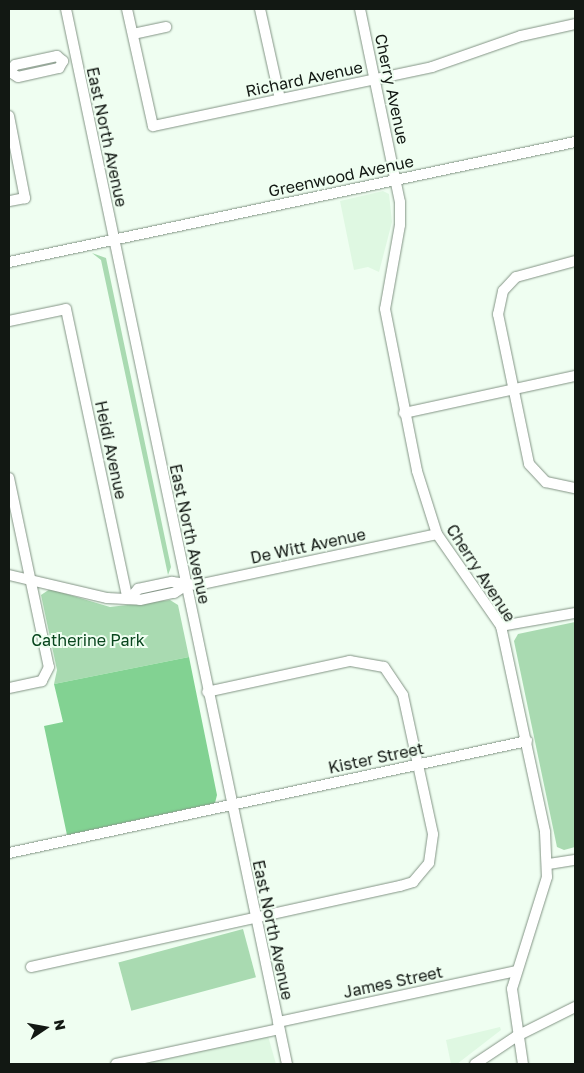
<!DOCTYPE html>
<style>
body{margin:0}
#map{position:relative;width:584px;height:1073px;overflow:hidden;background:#effef1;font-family:"Golos Text",sans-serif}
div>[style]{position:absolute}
.built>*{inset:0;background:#dff8e2}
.green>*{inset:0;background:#a9dab1;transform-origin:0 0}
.water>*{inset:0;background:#82d292}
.roads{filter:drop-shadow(0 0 1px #839485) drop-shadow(0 0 1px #839485)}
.minor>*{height:10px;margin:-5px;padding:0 5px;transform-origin:5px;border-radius:5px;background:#fff}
span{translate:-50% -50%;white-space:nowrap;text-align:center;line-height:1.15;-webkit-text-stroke:4px #effef1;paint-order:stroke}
.street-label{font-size:16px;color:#121813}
.park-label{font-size:16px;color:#07451d}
.frame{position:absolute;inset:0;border:10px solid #121813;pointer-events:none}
.north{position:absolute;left:20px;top:1003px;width:50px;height:50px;-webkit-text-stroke:4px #effef1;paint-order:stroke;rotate:78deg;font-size:14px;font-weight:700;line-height:20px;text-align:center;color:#121813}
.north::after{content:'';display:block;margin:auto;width:18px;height:22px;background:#121813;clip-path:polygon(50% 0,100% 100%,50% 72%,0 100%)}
</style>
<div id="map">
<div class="built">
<i style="clip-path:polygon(383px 191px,389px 194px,392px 222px,379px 272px,368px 267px,354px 270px,340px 201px)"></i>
<i style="clip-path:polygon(500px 1027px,501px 1030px,457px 1064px,451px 1064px,446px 1040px)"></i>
<i style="clip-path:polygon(268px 1036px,276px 1064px,144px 1064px)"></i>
</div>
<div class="green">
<i style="clip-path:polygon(92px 253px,106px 258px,171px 567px,168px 575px,101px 260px)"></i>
<i style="clip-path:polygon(50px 589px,110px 607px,170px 600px,178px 605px,189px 657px,54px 684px,57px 670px,41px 595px)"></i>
<i style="clip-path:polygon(575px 622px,575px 847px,564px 850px,557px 847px,514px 641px,518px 634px)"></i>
<i style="left:243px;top:929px;width:50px;height:129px;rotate:75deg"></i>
</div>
<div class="water">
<i style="clip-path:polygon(189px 657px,217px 795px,215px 803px,67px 835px,44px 726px,63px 722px,54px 684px)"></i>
</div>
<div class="roads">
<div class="minor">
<i style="left:66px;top:9px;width:1078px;rotate:78.17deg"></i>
<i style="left:127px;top:9px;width:120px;rotate:77.5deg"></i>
<i style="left:153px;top:126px;width:285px;rotate:-11.9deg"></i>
<i style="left:432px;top:67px;width:94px;rotate:-19.2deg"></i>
<i style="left:521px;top:36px;width:55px;rotate:-12.5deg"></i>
<i style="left:260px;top:9px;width:92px;rotate:77.5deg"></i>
<i style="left:360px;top:9px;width:197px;rotate:78.3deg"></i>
<i style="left:400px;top:202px;width:23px;rotate:90deg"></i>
<i style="left:400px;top:225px;width:85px;rotate:100.1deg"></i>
<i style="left:385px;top:309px;width:165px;rotate:78.8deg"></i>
<i style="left:417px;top:471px;width:66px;rotate:72.4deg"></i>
<i style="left:437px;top:534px;width:112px;rotate:55.2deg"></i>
<i style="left:501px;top:626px;width:211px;rotate:77.9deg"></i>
<i style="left:545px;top:832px;width:45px;rotate:87.5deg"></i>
<i style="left:547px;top:877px;width:117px;rotate:107.4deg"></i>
<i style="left:512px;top:989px;width:76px;rotate:81.7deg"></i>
<i style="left:133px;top:34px;width:34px;rotate:-12deg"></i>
<i style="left:9px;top:72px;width:9px;rotate:-49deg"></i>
<i style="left:15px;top:65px;width:43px;rotate:-12.1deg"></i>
<i style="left:57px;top:56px;width:8px;rotate:40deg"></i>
<i style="left:10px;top:72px;width:9px;rotate:32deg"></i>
<i style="left:18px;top:77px;width:42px;rotate:-12.4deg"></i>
<i style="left:59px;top:68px;width:8px;rotate:-60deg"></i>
<i style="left:9px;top:116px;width:84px;rotate:79deg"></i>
<i style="left:25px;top:198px;width:16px;rotate:169deg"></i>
<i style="left:575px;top:261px;width:61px;rotate:164.8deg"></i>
<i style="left:516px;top:277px;width:19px;rotate:133deg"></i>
<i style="left:503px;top:291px;width:24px;rotate:102deg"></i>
<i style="left:498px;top:314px;width:153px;rotate:78.3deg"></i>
<i style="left:529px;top:464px;width:25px;rotate:47deg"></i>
<i style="left:546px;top:482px;width:30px;rotate:12deg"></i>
<i style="left:9px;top:262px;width:579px;rotate:-11.97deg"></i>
<i style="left:9px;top:321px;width:58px;rotate:-11.9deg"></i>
<i style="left:66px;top:309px;width:294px;rotate:78deg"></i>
<i style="left:404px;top:413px;width:175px;rotate:-12.2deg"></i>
<i style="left:9px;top:478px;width:193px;rotate:78.1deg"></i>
<i style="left:49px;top:667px;width:16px;rotate:117deg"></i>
<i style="left:42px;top:681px;width:34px;rotate:168deg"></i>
<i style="left:9px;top:575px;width:101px;rotate:13.2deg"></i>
<i style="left:107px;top:598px;width:33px;rotate:3deg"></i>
<i style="left:140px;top:600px;width:35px;rotate:-12deg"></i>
<i style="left:174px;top:593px;width:13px;rotate:-32deg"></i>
<i style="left:131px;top:597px;width:11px;rotate:-49deg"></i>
<i style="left:138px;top:589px;width:35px;rotate:-12deg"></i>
<i style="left:172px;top:582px;width:25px;rotate:7deg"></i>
<i style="left:197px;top:585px;width:245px;rotate:-12deg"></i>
<i style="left:501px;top:626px;width:75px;rotate:-10deg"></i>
<i style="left:9px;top:853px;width:530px;rotate:-12.2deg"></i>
<i style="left:549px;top:864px;width:26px;rotate:-9deg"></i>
<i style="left:31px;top:967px;width:378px;rotate:-12.4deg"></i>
<i style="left:400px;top:886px;width:14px;rotate:-17deg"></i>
<i style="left:413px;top:882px;width:25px;rotate:-50deg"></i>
<i style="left:429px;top:863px;width:29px;rotate:-82deg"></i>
<i style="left:433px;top:834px;width:142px;rotate:-102.2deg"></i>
<i style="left:403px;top:695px;width:34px;rotate:-124deg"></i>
<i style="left:384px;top:667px;width:35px;rotate:-170deg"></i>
<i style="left:350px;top:661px;width:146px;rotate:167.8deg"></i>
<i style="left:278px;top:1022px;width:243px;rotate:-12.1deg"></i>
<i style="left:116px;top:1064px;width:167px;rotate:-12.1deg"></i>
<i style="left:475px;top:1064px;width:50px;rotate:-33.7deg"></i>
<i style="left:517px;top:1036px;width:65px;rotate:-26.6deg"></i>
</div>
</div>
<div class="street-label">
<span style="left:304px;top:79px;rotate:-12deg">Richard Avenue</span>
<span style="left:392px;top:89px;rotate:78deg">Cherry Avenue</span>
<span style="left:107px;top:137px;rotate:78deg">East North Avenue</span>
<span style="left:341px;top:176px;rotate:-12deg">Greenwood Avenue</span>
<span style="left:111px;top:450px;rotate:78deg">Heidi Avenue</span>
<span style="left:190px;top:534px;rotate:78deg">East North Avenue</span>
<span style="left:308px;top:546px;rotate:-12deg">De Witt Avenue</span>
<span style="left:481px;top:573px;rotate:57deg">Cherry Avenue</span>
<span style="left:376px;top:758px;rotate:-12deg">Kister Street</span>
<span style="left:273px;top:930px;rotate:78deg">East North Avenue</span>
<span style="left:393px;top:982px;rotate:-12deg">James Street</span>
</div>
<div class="park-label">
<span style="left:88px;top:640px">Catherine Park</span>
</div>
<div class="frame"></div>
<div class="north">N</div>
</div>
